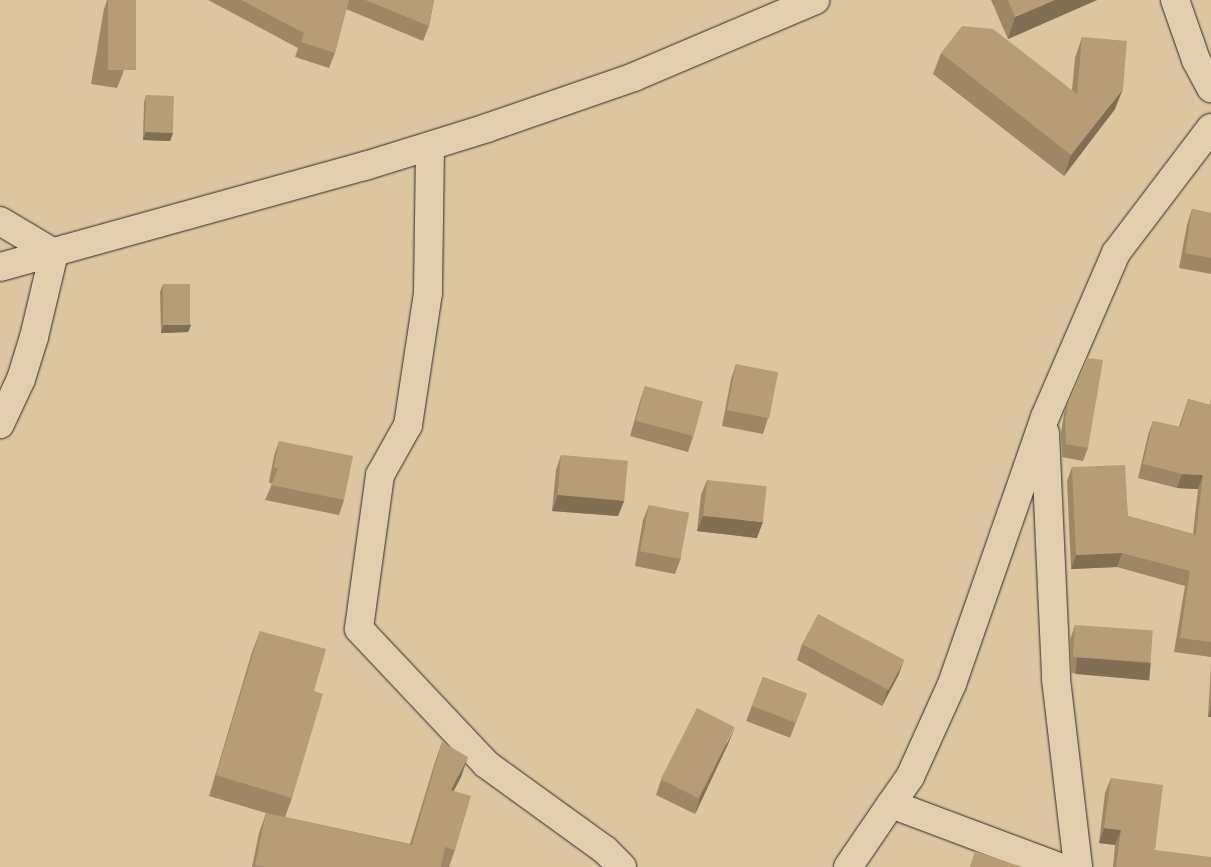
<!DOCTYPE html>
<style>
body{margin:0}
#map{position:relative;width:1211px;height:867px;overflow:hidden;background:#dac69f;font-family:"Patrick Hand",sans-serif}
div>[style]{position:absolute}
.roads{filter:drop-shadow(0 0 1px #2b2b2b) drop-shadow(0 0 1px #2b2b2b)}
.street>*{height:28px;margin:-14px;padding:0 14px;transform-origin:14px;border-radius:14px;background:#e0cfac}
.primary>*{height:28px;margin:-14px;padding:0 14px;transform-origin:14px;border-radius:14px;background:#e0cfac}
.wall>*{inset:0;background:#9c8865;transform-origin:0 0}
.shaded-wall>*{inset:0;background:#7f6f53;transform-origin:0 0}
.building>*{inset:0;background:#b59e76;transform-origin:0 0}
span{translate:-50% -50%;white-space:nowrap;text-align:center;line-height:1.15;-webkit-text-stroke:4px #e0cfac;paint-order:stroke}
</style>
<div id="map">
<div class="roads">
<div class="street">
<i style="left:1175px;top:0;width:64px;rotate:70.7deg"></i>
<i style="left:1196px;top:60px;width:32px;rotate:62deg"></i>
<i style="left:430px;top:147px;width:146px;rotate:90.8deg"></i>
<i style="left:428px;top:293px;width:134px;rotate:98.6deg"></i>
<i style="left:408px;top:425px;width:57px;rotate:119.2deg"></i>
<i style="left:380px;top:475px;width:155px;rotate:97.8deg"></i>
<i style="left:359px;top:629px;width:185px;rotate:46.7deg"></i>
<i style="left:486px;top:764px;width:147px;rotate:35.9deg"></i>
<i style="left:605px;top:850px;width:24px;rotate:45deg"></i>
<i style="left:0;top:221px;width:63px;rotate:30.7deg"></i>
<i style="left:54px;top:253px;width:86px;rotate:103.4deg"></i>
<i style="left:34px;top:337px;width:44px;rotate:107.2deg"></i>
<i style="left:21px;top:379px;width:50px;rotate:115deg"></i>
<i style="left:1045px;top:433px;width:246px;rotate:87.4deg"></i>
<i style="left:1056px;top:679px;width:189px;rotate:83.3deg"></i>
<i style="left:891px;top:804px;width:33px;rotate:-55deg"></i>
<i style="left:910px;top:777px;width:102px;rotate:-65.7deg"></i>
<i style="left:952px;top:684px;width:283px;rotate:-70.8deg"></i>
<i style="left:1045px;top:417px;width:179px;rotate:-66.6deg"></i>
<i style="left:1116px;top:253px;width:157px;rotate:-52.8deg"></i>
<i style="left:848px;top:867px;width:76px;rotate:-55.7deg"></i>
<i style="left:891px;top:804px;width:179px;rotate:20.6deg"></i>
</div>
<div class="primary">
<i style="left:0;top:267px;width:379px;rotate:-15.5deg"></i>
<i style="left:365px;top:166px;width:128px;rotate:-17.3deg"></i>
<i style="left:487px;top:128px;width:156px;rotate:-19.1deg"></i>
<i style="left:634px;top:77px;width:197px;rotate:-23deg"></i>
</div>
</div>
<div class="wall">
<i style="clip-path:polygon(107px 0,136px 0,123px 73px,117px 88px,91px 84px,104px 9px)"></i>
<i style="clip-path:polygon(208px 0,434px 0,429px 26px,423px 41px,346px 9px,335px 53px,329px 68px,295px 57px,298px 48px)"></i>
<i style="clip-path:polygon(991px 0,1097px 0,1008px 39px)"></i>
<i style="clip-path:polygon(1082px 37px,1115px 109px,1064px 176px,933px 74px,941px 53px,1072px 90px,1075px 58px)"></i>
<i style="clip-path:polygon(146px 95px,173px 133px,170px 141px,143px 140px,144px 103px)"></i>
<i style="clip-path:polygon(1192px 209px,1211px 213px,1211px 274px,1179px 268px,1187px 225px)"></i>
<i style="clip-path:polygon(163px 284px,191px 325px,188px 332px,161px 333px,160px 292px)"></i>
<i style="clip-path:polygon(736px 364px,768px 418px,763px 434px,722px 426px,731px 379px)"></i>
<i style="clip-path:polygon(645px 386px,693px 437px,688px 452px,630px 436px,640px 401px)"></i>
<i style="clip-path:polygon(1188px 399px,1210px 405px,1211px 399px,1211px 657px,1174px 652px,1185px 586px,1117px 567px,1071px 569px,1067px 481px,1072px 467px,1128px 516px,1193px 534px,1198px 489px,1177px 488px,1138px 478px,1148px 435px,1153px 421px,1179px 427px)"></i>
<i style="clip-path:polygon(1069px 400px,1088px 448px,1083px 461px,1062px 457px,1061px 433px,1064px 413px)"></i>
<i style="clip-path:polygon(279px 441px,344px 500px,339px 515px,265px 500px,272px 484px,269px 482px,274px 456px)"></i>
<i style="clip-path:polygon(561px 455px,624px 501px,618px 516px,552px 511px,556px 470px)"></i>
<i style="clip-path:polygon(707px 480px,757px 538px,697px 531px,701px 495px)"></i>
<i style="clip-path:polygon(649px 505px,681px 558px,675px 574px,635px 566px,643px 520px)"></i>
<i style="clip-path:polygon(1075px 625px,1151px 663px,1145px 679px,1071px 673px,1070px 640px)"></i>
<i style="clip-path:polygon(260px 631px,314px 691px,292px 798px,285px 817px,410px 844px,435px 762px,442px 742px,461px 777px,453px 791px,455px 850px,449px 867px,252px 867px,259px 833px,266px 813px,209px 796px,252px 652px)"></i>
<i style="clip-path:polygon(802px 644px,904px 660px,898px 676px,882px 706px,797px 660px)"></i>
<i style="clip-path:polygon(1211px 664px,1211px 717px,1208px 717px)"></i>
<i style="left:763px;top:677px;width:47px;height:47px;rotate:21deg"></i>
<i style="clip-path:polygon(729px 742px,695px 814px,656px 795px,661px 780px)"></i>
<i style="clip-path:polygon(1111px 778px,1155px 850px,1211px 867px,1113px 867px,1115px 845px,1099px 843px,1105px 793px)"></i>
</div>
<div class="shaded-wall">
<i style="clip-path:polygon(1055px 0,1097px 0,1008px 39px,1015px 17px)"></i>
<i style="clip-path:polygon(1123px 89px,1115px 109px,1064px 176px,1071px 155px)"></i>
<i style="clip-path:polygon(146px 132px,173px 133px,170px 141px,143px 140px)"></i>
<i style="clip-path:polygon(164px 325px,191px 325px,188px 332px,161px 333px)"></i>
<i style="clip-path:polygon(1182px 474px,1203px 475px,1198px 489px,1177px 488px)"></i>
<i style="clip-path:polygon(558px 495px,624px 501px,618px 516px,552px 511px)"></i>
<i style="clip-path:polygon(703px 516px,763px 522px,757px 538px,697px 531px)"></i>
<i style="clip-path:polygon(1122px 553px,1117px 567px,1071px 569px,1076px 555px)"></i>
<i style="left:1077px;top:657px;width:74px;height:17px;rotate:5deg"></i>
<i style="clip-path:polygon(904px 660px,898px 676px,882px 706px,887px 691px)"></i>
<i style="clip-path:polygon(1211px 709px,1211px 717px,1208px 717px)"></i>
<i style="clip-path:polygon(735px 727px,729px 742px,695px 814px,700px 798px)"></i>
<i style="clip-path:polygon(468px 757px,461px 777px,444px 810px,451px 790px)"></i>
<i style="clip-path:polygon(1104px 828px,1121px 830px,1115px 845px,1099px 843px)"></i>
</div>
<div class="building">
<i style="left:108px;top:0;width:28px;height:70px"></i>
<i style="clip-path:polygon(241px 0,349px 0,335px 53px,301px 42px,304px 33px)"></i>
<i style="clip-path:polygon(365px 0,434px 0,429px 26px)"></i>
<i style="clip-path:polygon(1008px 0,1055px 0,1015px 17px)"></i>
<i style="clip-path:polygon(962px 26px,993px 29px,1077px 94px,1082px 37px,1127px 41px,1123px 89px,1071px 155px,941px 53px)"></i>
<i style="left:146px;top:95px;width:28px;height:37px;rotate:2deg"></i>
<i style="clip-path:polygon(1192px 209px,1211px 213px,1211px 258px,1185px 253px)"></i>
<i style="left:163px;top:284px;width:27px;height:41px"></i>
<i style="clip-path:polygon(1087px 358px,1103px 360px,1088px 448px,1066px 444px,1065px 420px,1069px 400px)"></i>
<i style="left:736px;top:364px;width:43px;height:47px;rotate:11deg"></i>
<i style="left:645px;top:386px;width:60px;height:36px;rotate:15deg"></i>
<i style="clip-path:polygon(1188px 399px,1211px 405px,1211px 642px,1180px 638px,1190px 571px,1122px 553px,1076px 555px,1072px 467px,1125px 465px,1128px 516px,1196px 535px,1203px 475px,1182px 474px,1143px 464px,1153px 421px,1181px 427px)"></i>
<i style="clip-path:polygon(279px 441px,353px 456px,344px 500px,271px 485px,278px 469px,274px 467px)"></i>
<i style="left:561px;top:455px;width:67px;height:40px;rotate:5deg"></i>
<i style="left:707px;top:480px;width:60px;height:36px;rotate:6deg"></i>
<i style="left:649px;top:505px;width:41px;height:47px;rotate:11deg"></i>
<i style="left:818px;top:614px;width:98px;height:34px;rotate:28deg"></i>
<i style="left:1075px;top:625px;width:78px;height:32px;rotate:4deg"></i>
<i style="clip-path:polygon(260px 631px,326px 649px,314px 691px,323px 694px,292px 798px,216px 775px)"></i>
<i style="left:763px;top:677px;width:47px;height:31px;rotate:21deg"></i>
<i style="left:697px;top:708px;width:42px;height:80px;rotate:27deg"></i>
<i style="clip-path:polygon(442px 742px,468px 757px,451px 790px,471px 796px,455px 850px,445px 847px,441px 867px,265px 867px,255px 865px,266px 813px,412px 845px)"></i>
<i style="clip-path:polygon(1111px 778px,1163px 785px,1155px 850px,1211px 857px,1211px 867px,1116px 867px,1121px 830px,1104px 828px)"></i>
<i style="clip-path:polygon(975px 851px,1022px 867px,970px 867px)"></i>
</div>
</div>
